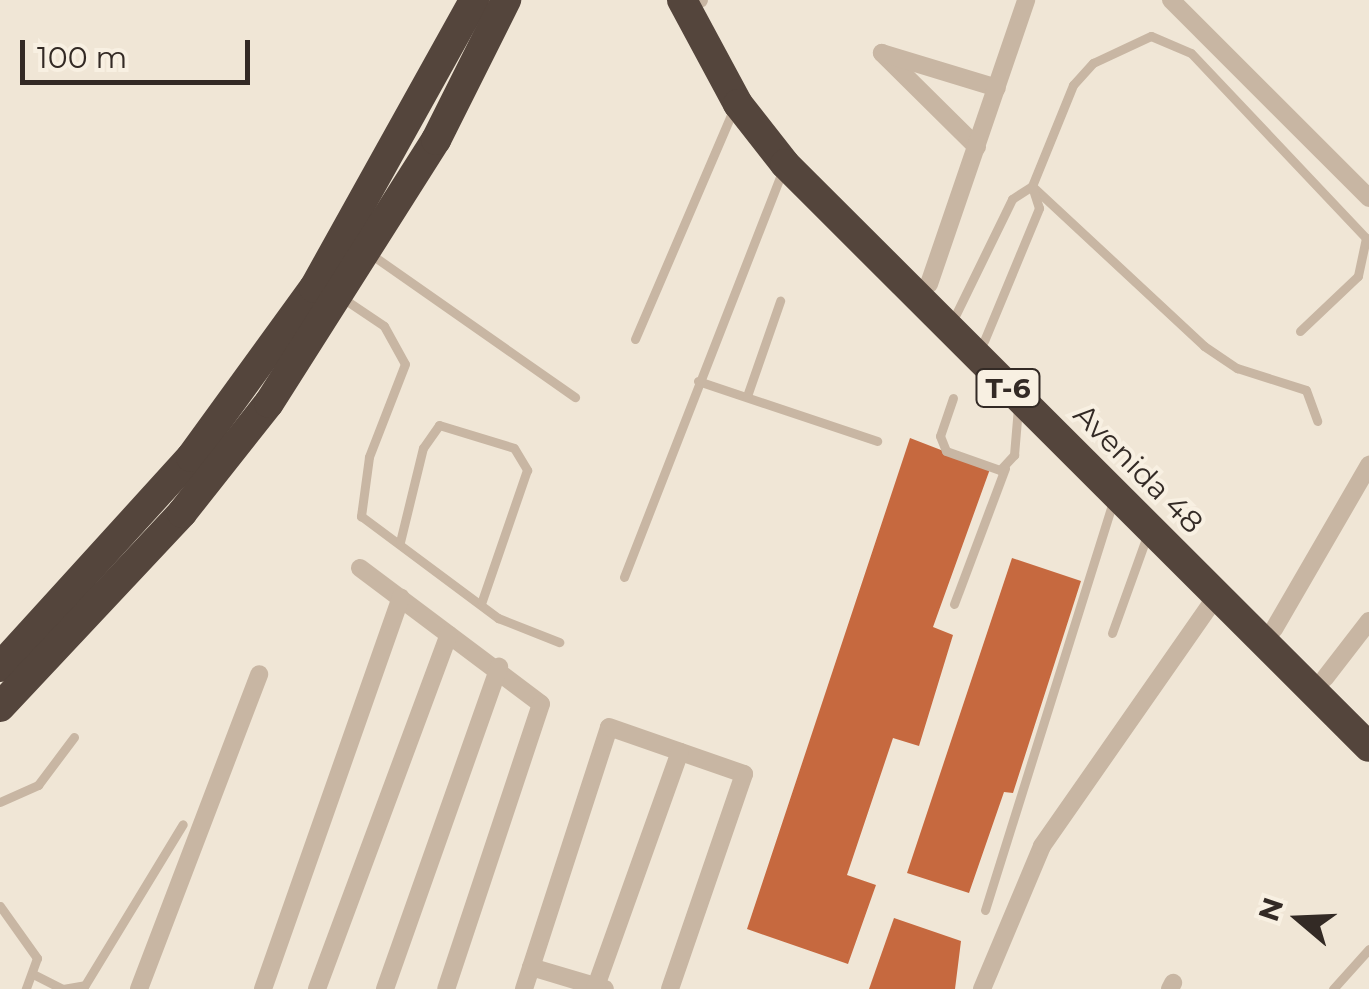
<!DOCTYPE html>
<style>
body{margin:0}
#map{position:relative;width:1369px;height:989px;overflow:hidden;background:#f0e6d6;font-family:Montserrat,sans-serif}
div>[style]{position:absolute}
.building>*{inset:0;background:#c6693f}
.lane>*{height:9px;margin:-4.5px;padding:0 4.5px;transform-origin:4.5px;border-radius:4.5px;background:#c8b6a3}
.street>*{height:18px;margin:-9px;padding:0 9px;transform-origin:9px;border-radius:9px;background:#c8b6a3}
.highway>*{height:30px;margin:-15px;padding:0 15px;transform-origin:15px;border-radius:15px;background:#54453c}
span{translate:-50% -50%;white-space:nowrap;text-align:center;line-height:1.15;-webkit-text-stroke:8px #f8f0e2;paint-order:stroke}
.shield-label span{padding:2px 8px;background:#f8f0e2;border:2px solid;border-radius:8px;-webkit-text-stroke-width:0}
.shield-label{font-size:28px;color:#332a25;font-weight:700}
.street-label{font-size:30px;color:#332a25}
.north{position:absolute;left:1249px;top:869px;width:100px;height:100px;-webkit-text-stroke:8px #f8f0e2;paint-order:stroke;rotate:289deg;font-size:28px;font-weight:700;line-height:40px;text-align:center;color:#332a25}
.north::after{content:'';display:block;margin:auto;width:35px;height:45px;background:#332a25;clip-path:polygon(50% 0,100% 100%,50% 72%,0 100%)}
.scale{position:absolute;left:20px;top:40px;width:230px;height:45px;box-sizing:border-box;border:5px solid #332a25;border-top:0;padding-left:12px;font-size:30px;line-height:35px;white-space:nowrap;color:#332a25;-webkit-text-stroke:8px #f8f0e2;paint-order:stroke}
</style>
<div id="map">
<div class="building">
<i style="clip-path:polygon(910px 438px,990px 469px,933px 627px,953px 635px,919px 746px,893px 738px,847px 875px,876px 885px,848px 964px,747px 929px)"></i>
<i style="clip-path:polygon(1012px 558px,1081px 581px,1013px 793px,1004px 792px,969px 893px,907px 873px)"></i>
<i style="clip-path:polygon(894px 918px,961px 941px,955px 989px,869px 989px)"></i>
</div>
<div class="lane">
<i style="left:702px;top:2px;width:2px;rotate:-63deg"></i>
<i style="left:1032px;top:186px;width:235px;rotate:42.9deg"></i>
<i style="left:1204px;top:346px;width:40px;rotate:34deg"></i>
<i style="left:1237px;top:368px;width:72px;rotate:17.7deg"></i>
<i style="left:1306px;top:390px;width:33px;rotate:70deg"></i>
<i style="left:372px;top:255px;width:248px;rotate:35deg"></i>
<i style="left:344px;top:299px;width:48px;rotate:34deg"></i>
<i style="left:384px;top:326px;width:43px;rotate:61.1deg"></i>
<i style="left:405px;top:364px;width:100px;rotate:111.2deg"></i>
<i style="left:369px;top:457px;width:60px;rotate:97.7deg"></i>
<i style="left:361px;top:516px;width:171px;rotate:36.7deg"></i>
<i style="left:498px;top:618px;width:66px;rotate:21.5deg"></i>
<i style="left:956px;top:314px;width:128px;rotate:-64deg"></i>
<i style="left:1012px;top:199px;width:24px;rotate:-33deg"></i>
<i style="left:1032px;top:186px;width:109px;rotate:-67.9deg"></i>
<i style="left:1073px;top:85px;width:30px;rotate:-48deg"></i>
<i style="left:1093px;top:63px;width:64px;rotate:-25deg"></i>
<i style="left:1151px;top:36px;width:43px;rotate:23deg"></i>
<i style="left:1191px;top:53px;width:255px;rotate:46.6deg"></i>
<i style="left:1366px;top:238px;width:39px;rotate:102deg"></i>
<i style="left:1358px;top:276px;width:80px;rotate:136.5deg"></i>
<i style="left:635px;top:339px;width:249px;rotate:-66.8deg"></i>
<i style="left:984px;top:341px;width:144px;rotate:-67.5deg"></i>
<i style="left:1039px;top:208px;width:23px;rotate:-108deg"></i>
<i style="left:698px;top:381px;width:189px;rotate:18.5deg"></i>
<i style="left:747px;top:396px;width:101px;rotate:-70.8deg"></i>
<i style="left:953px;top:398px;width:40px;rotate:108.9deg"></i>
<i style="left:940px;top:436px;width:16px;rotate:68deg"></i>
<i style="left:946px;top:451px;width:57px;rotate:19.4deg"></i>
<i style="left:1000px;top:470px;width:21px;rotate:-47deg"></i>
<i style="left:1014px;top:455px;width:48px;rotate:-85.2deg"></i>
<i style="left:400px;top:542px;width:97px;rotate:-76.3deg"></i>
<i style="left:423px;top:448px;width:28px;rotate:-55deg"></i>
<i style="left:439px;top:425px;width:78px;rotate:17deg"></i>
<i style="left:514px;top:448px;width:26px;rotate:59deg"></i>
<i style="left:527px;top:470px;width:139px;rotate:109deg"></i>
<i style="left:624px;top:577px;width:436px;rotate:-68.7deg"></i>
<i style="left:954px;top:604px;width:145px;rotate:-69.4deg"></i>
<i style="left:1112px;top:633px;width:103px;rotate:-70.2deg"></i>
<i style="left:0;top:802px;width:42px;rotate:-24.1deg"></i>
<i style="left:38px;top:785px;width:60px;rotate:-53.1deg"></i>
<i style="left:0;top:906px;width:64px;rotate:54.6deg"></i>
<i style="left:37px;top:958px;width:33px;rotate:110deg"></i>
<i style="left:985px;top:910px;width:428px;rotate:-72.6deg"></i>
<i style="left:35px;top:975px;width:31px;rotate:27deg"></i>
<i style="left:63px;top:989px;width:22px;rotate:-10deg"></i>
<i style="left:85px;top:985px;width:188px;rotate:-58.7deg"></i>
<i style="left:1333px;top:989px;width:54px;rotate:-48deg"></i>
</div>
<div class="street">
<i style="left:1171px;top:0;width:280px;rotate:45deg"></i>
<i style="left:977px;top:147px;width:134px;rotate:-135.3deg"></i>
<i style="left:882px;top:53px;width:120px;rotate:16.9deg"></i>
<i style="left:929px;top:284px;width:300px;rotate:-71.1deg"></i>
<i style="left:360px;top:568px;width:226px;rotate:36.9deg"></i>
<i style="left:541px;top:704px;width:300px;rotate:108.4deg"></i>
<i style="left:1274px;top:629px;width:190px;rotate:-59.9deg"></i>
<i style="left:1325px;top:678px;width:72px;rotate:-52.3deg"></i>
<i style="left:531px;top:967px;width:77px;rotate:16.6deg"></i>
<i style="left:139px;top:989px;width:337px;rotate:-69.1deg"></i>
<i style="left:263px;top:989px;width:415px;rotate:-70.6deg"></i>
<i style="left:317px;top:989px;width:378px;rotate:-69.6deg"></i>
<i style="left:385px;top:989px;width:342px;rotate:-70.5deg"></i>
<i style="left:524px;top:989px;width:275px;rotate:-72deg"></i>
<i style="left:609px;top:727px;width:143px;rotate:19.2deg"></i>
<i style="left:744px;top:774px;width:227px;rotate:109deg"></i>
<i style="left:595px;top:989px;width:252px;rotate:-70.3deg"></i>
<i style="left:982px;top:989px;width:155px;rotate:-67.2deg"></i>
<i style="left:1042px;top:846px;width:302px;rotate:-55.1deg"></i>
<i style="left:1170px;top:989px;width:7px;rotate:-63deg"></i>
</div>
<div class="highway">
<i style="left:682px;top:0;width:118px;rotate:61.7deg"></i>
<i style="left:738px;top:104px;width:76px;rotate:51.9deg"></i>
<i style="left:785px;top:164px;width:825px;rotate:44.95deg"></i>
<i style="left:0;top:667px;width:284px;rotate:-47.7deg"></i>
<i style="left:191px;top:457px;width:209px;rotate:-54deg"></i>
<i style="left:314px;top:288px;width:329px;rotate:-60.9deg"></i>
<i style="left:0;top:707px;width:266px;rotate:-46.8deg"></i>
<i style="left:182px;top:513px;width:140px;rotate:-51.7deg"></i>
<i style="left:269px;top:403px;width:312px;rotate:-57.6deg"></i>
<i style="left:436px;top:140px;width:157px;rotate:-63.4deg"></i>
</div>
<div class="shield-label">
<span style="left:1008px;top:388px">T-6</span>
</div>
<div class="street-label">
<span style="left:1138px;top:469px;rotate:45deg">Avenida 48</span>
</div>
<div class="north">N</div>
<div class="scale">100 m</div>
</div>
